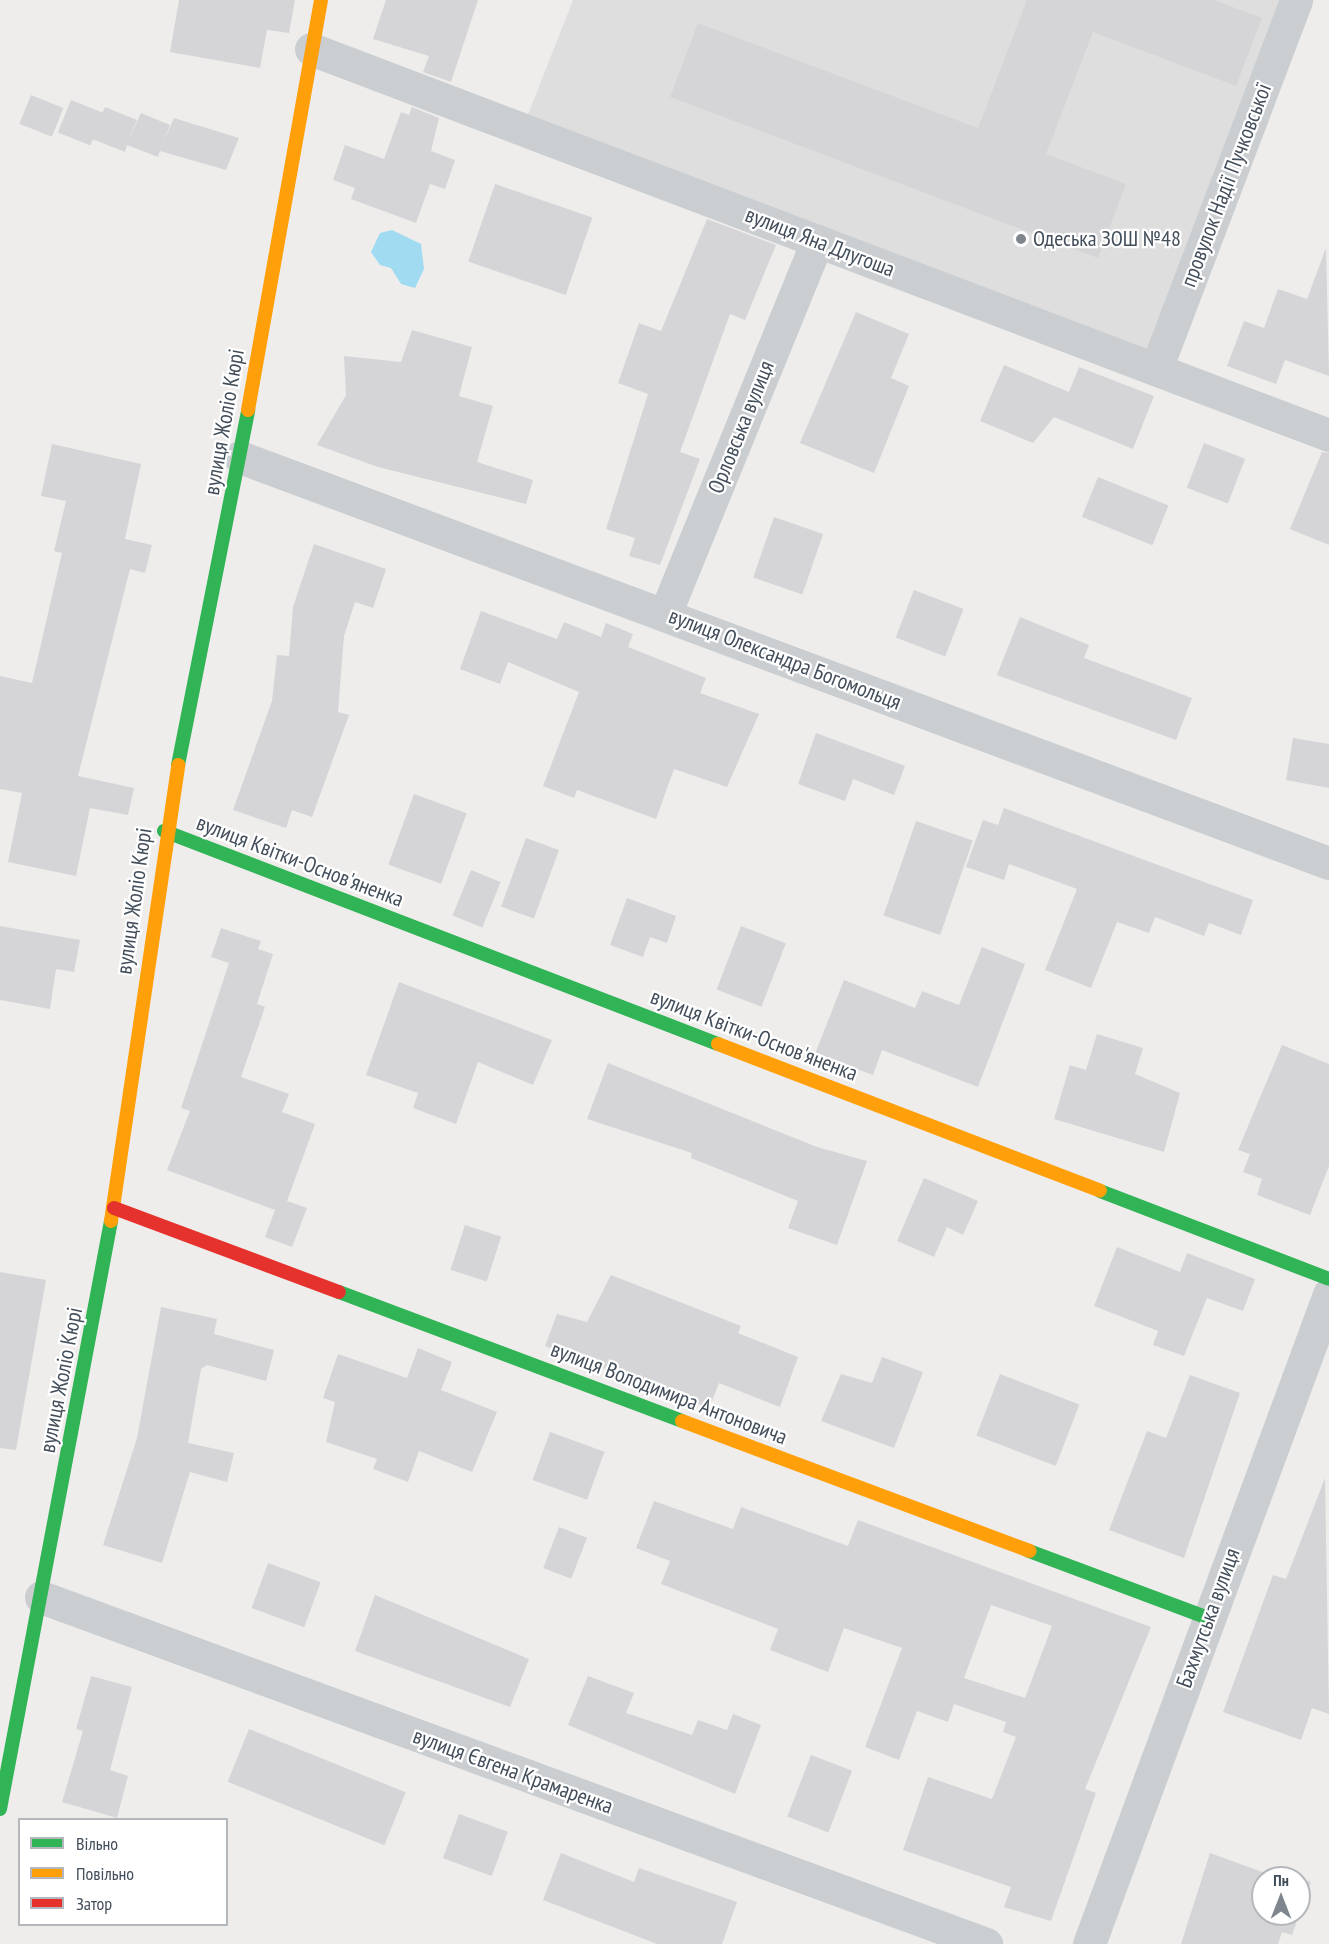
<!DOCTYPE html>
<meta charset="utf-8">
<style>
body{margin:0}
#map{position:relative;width:1329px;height:1944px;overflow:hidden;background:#eeedec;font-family:"PT Sans Narrow",sans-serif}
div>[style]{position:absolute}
.education>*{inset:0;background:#dfdedf}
.water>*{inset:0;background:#a0dbf1}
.building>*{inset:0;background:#d5d5d7;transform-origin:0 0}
.street>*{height:33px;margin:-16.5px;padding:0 16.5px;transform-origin:16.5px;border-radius:16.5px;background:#caced1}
.fast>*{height:14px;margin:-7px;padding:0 7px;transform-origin:7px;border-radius:7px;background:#30b455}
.slow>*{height:14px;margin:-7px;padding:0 7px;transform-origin:7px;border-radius:7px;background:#ff9f0a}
.jam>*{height:14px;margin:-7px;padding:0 7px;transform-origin:7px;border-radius:7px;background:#e5322d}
.dots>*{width:16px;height:16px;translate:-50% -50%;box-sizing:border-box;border:3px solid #fff;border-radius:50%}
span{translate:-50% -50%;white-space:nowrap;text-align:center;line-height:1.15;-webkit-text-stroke:4.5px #fff;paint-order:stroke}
.street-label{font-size:22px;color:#434e5b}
.poi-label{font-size:22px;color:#434e5b}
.left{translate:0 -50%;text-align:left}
.legend{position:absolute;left:18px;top:1818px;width:210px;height:108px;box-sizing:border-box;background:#fff;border:2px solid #b4b8bd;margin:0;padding:8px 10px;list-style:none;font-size:18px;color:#434e5b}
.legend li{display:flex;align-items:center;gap:12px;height:30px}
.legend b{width:30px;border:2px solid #b4b8bd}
.north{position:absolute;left:1251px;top:1866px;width:60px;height:60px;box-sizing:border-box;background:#fff;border:2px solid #b4b8bd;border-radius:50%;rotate:0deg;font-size:16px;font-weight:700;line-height:24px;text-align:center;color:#434e5b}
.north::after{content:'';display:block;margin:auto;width:21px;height:27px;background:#7f868e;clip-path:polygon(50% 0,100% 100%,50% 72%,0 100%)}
</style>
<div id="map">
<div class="education">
<i style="clip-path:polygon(573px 0,1295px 0,1154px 360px,527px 117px)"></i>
</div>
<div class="water">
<i style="clip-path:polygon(392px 230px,421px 244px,424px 269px,415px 288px,401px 284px,391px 268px,380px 265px,371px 252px,380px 233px)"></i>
</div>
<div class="building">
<i style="clip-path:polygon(179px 0,295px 0,289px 33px,267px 30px,260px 68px,170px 52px)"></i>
<i style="clip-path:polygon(386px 0,478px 0,451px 82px,423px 72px,429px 56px,373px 39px)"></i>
<i style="clip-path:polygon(1027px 0,1214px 0,1262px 18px,1236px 86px,1093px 32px,1046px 154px,1126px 184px,1098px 258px,670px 97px,698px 23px,978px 128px)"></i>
<i style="left:31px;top:95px;width:35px;height:31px;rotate:22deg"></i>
<i style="left:71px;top:100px;width:35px;height:35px;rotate:22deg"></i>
<i style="clip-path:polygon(105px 107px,137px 120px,128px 142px,141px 113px,170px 125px,163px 143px,174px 118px,239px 138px,226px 170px,160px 151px,158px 157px,127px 145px,125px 152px,92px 139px)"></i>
<i style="clip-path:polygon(412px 107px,439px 118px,431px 151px,455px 160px,445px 189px,430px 184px,416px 223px,351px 199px,355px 188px,333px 180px,345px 145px,384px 159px,401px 112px,409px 115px)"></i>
<i style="left:495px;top:184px;width:103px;height:82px;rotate:19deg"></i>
<i style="clip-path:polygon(707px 219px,776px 245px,745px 320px,730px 314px,680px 452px,700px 459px,660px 565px,629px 556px,635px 538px,606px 529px,648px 394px,618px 383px,639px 323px,661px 331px)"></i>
<i style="clip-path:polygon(1326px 248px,1329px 376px,1285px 360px,1276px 384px,1227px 366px,1244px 321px,1264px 328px,1278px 289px,1307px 299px)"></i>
<i style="clip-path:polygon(856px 312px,909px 334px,891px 378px,909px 386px,874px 473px,800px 443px)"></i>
<i style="clip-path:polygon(412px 330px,472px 347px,459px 396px,493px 406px,477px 462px,533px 480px,526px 504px,378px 467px,317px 445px,346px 395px,344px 356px,401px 362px)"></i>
<i style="clip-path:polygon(1004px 365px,1069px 392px,1079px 367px,1154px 396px,1133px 449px,1054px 417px,1033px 443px,980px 421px)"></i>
<i style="left:1204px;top:443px;width:44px;height:48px;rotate:21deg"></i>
<i style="clip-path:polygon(52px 444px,141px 464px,125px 539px,152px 545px,145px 573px,130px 569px,78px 776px,134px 788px,128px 815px,90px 808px,76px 876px,8px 862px,22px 793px,0 789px,0 676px,32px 683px,62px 553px,54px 551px,66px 501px,41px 496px)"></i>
<i style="clip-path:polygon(1322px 452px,1329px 453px,1329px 545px,1290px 529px)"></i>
<i style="left:1098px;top:477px;width:76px;height:43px;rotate:22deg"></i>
<i style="left:774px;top:517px;width:52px;height:64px;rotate:19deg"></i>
<i style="clip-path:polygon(314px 544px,386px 569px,373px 608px,355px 602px,344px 636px,338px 712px,349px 715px,312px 817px,292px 810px,286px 828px,233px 810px,272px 701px,277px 655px,289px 656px,293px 607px)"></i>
<i style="left:914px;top:590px;width:53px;height:51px;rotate:21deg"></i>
<i style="clip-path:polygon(481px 611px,557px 639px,564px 622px,601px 637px,606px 623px,633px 634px,628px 647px,706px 678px,700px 693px,759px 714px,727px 787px,674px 769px,656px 819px,577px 790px,574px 798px,543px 786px,579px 692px,508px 662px,500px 684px,460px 669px)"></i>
<i style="clip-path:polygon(1020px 617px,1089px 645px,1084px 658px,1192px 698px,1176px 740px,997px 675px)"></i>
<i style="clip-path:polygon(816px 733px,905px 766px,894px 795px,853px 779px,845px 801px,798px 784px)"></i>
<i style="clip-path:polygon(1293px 738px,1329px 744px,1329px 788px,1286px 780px)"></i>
<i style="left:414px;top:794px;width:56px;height:75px;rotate:20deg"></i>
<i style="clip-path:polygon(1004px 808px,1253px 900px,1241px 935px,1209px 923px,1204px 936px,1155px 917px,1149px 933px,1117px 922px,1091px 988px,1045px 970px,1077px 889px,1009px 864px,1004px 880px,966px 867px,983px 820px,998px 825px)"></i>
<i style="left:916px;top:821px;width:60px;height:100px;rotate:19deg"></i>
<i style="left:526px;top:838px;width:35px;height:73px;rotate:20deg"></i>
<i style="left:471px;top:870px;width:32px;height:49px;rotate:22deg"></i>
<i style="clip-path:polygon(627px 898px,676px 916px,667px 943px,650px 937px,643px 957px,610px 945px)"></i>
<i style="clip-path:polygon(0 926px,80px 940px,74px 972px,56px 969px,50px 1009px,0 1000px)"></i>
<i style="left:741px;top:926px;width:48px;height:68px;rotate:21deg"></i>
<i style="clip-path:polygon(221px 928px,261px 941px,258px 949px,273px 954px,257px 1004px,265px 1007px,241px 1077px,289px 1094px,282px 1112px,315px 1124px,287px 1201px,307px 1208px,292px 1247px,265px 1237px,275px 1210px,167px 1170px,190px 1111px,181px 1108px,229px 963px,211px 957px)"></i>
<i style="clip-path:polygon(982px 947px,1025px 964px,978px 1087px,882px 1050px,873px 1075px,815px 1054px,844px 980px,915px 1008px,922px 991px,959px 1005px)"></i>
<i style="clip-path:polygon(399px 982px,552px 1040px,533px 1085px,478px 1062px,456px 1124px,413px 1108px,418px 1093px,366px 1075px)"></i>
<i style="clip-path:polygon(1097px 1034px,1143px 1048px,1135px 1074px,1180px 1093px,1164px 1152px,1054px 1119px,1070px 1065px,1086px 1070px)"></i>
<i style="clip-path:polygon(1282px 1045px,1329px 1064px,1329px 1166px,1310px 1215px,1257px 1195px,1262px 1179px,1243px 1172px,1250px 1154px,1238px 1150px)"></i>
<i style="clip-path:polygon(608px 1063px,817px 1147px,867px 1161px,837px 1245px,788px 1228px,798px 1201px,691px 1158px,692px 1153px,587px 1119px)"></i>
<i style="clip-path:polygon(924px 1178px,978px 1201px,963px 1235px,947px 1227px,934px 1257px,897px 1241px)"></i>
<i style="left:465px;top:1225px;width:38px;height:47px;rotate:18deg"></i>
<i style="clip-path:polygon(1117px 1247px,1180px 1272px,1187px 1253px,1255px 1279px,1243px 1311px,1207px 1298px,1184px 1356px,1153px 1345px,1158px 1331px,1094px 1306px)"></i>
<i style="clip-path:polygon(0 1272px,46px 1280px,16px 1450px,0 1448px)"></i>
<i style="clip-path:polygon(611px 1275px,741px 1326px,738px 1333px,798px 1357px,780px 1407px,719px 1383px,709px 1408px,545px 1346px,557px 1314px,587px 1322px)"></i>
<i style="clip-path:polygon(161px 1307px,217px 1319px,214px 1334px,274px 1350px,266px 1381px,207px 1365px,201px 1369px,188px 1443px,234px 1453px,227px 1482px,190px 1472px,162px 1563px,103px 1545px,137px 1438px)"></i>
<i style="clip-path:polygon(418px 1348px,452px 1362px,441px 1390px,497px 1412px,472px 1472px,419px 1451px,408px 1482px,373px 1469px,377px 1459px,326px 1442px,335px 1402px,323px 1398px,338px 1354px,407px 1378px)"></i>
<i style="clip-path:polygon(882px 1357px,923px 1372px,894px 1448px,821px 1421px,841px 1374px,872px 1383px)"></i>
<i style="left:1000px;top:1374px;width:85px;height:66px;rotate:21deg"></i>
<i style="clip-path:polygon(1190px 1375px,1240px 1393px,1184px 1558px,1109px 1530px,1147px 1431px,1166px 1438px)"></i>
<i style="left:550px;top:1432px;width:58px;height:51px;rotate:20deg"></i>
<i style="clip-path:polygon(1325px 1478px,1329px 1714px,1312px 1708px,1301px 1740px,1223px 1712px,1273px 1575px,1286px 1579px)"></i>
<i style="clip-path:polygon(evenodd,654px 1501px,733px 1529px,741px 1507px,848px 1546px,858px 1520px,1151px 1627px,1085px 1789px,1096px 1793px,1051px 1921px,1004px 1907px,1011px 1887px,903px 1850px,928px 1777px,992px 1799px,1016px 1737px,1003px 1732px,1006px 1722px,954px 1704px,948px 1722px,917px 1711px,899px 1760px,865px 1747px,902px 1648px,844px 1628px,828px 1672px,770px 1650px,778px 1629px,661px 1584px,670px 1561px,636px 1548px,654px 1501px,991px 1605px,1052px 1626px,1025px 1698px,964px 1678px,991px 1605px)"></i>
<i style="left:559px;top:1527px;width:30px;height:44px;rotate:21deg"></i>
<i style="left:268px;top:1563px;width:56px;height:48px;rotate:20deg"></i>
<i style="clip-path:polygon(375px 1595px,529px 1659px,510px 1707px,355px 1651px)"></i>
<i style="clip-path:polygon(91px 1676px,132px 1687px,110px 1770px,128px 1776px,117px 1818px,62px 1802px,83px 1731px,76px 1729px)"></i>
<i style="clip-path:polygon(588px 1676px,634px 1693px,626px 1713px,692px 1735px,698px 1720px,727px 1730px,733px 1714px,761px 1725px,735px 1794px,568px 1725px)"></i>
<i style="left:249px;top:1729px;width:169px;height:57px;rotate:22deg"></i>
<i style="left:811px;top:1755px;width:44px;height:66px;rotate:21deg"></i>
<i style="left:459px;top:1814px;width:52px;height:47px;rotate:20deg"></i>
<i style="clip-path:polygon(561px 1853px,634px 1882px,639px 1868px,737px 1902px,722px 1944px,657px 1944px,543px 1900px)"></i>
<i style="clip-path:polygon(1210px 1853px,1279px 1878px,1263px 1878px,1263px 1914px,1299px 1914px,1299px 1878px,1281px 1878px,1284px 1872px,1311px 1882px,1292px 1935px,1282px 1932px,1278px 1944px,1181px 1944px)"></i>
</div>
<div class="street">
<i style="left:311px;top:49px;width:1089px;rotate:20.77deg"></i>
<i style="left:1156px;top:369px;width:395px;rotate:-69.2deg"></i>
<i style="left:240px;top:457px;width:1162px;rotate:20.45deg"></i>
<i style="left:665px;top:614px;width:403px;rotate:-67.8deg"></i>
<i style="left:41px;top:1597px;width:1007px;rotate:20.16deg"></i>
<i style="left:1089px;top:1944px;width:693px;rotate:-69.73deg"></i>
</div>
<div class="fast">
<i style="left:178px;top:765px;width:362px;rotate:-78.8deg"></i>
<i style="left:164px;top:831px;width:594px;rotate:21.03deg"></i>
<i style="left:1100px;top:1191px;width:245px;rotate:21deg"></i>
<i style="left:339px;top:1292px;width:366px;rotate:20.6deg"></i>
<i style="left:1029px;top:1551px;width:191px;rotate:20.5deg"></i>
<i style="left:0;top:1809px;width:598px;rotate:-79.31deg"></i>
</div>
<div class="slow">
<i style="left:248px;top:410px;width:416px;rotate:-79.9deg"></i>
<i style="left:718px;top:1044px;width:409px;rotate:21deg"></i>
<i style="left:111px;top:1221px;width:461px;rotate:-81.6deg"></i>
<i style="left:682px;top:1421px;width:371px;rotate:20.5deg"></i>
</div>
<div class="jam">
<i style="left:114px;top:1208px;width:240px;rotate:20.5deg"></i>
</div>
<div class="dots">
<i style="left:1021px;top:239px;background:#7f868e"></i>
</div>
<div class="street-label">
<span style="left:1226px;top:185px;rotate:-69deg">провулок Надії Пучковської</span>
<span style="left:820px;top:242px;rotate:21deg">вулиця Яна Длугоша</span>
<span style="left:224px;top:422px;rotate:-80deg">вулиця Жоліо Кюрі</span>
<span style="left:741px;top:427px;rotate:-68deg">Орловська вулиця</span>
<span style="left:785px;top:659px;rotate:21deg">вулиця Олександра Богомольця</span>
<span style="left:300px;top:861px;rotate:21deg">вулиця Квітки-Основ'яненка</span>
<span style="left:134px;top:901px;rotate:-82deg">вулиця Жоліо Кюрі</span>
<span style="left:754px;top:1035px;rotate:21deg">вулиця Квітки-Основ'яненка</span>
<span style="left:61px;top:1380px;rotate:-79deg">вулиця Жоліо Кюрі</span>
<span style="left:669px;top:1393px;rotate:21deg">вулиця Володимира Антоновича</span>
<span style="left:1208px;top:1618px;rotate:-70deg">Бахмутська вулиця</span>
<span style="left:513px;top:1771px;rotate:20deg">вулиця Євгена Крамаренка</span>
</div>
<div class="poi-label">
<span class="left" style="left:1033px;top:239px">Одеська ЗОШ №48</span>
</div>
<ul class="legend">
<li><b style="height:8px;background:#30b455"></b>Вільно</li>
<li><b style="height:8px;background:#ff9f0a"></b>Повільно</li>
<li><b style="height:8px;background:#e5322d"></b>Затор</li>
</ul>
<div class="north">Пн</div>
</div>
